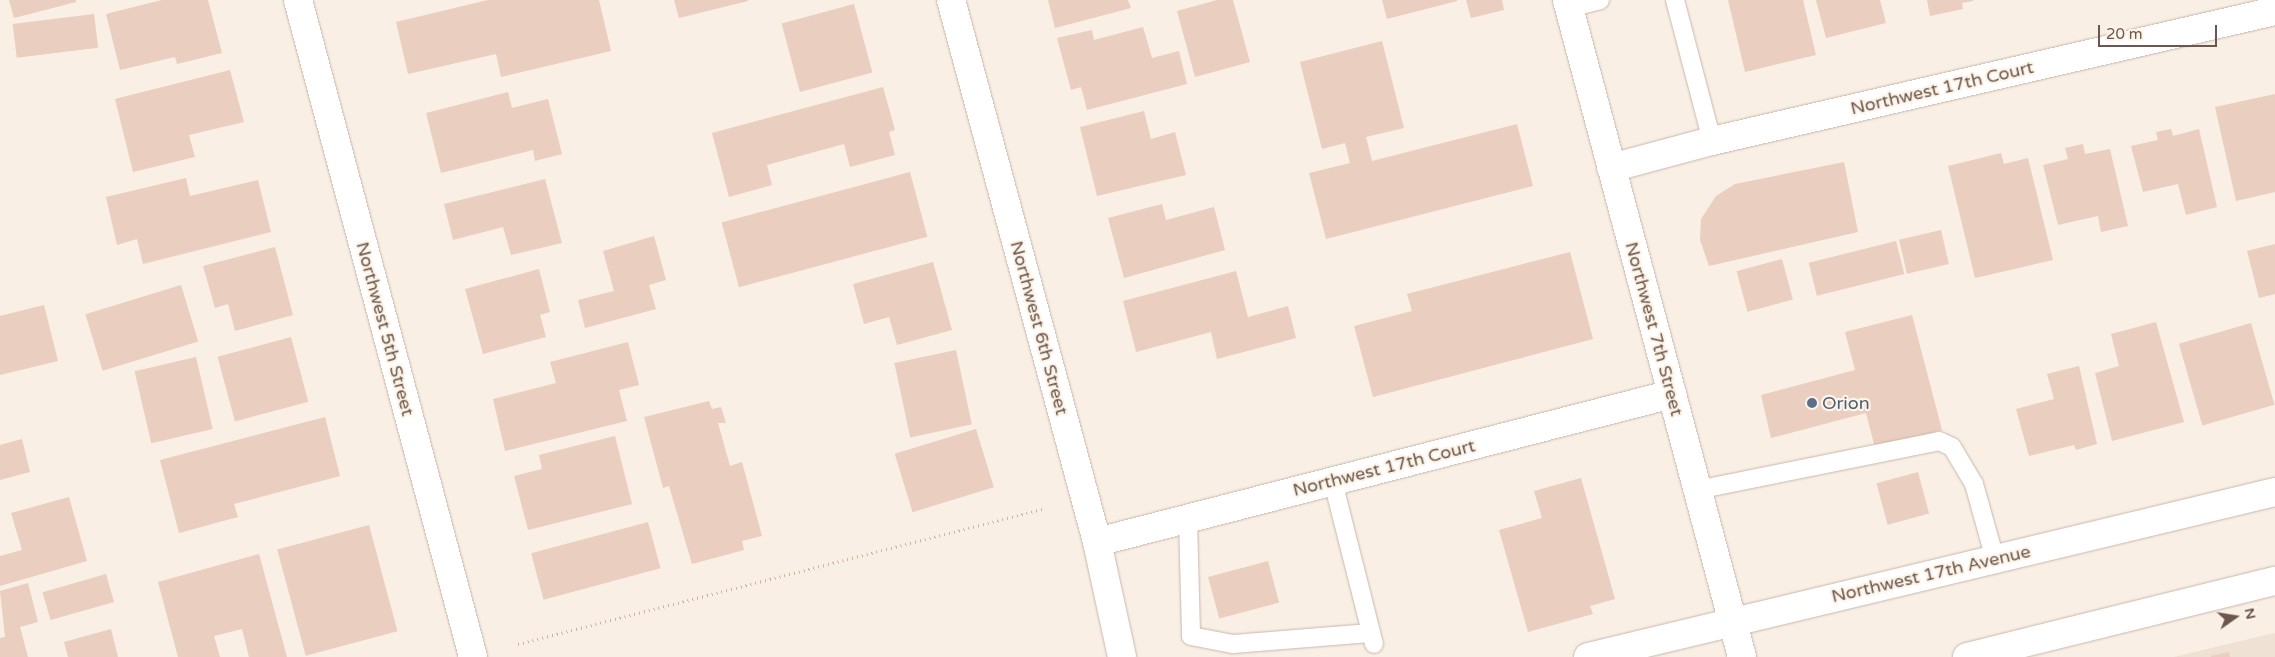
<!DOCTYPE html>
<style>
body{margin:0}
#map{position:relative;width:2275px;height:657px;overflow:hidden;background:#f9efe4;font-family:"Varela Round",sans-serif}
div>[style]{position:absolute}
.residential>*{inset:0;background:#efe1d3}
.building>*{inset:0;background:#eacebf;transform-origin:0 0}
.path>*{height:3px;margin-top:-1.5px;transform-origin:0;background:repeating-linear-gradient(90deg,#cfb2a3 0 1px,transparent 0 5px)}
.roads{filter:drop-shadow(0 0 1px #c8b7ac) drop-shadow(0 0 1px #c8b7ac)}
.lane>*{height:18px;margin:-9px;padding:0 9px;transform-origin:9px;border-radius:9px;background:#fff}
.street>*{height:28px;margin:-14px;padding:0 14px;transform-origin:14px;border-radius:14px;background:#fff}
.secondary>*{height:28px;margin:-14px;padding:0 14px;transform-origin:14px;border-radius:14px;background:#fff}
.dots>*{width:14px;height:14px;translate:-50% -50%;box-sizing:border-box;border:2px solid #fcf4e9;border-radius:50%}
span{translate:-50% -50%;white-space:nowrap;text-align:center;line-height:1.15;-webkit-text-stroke:4.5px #fcf4e9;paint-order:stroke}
.street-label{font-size:18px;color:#6d574d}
.service-label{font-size:18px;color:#4e5e75}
.left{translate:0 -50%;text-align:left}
.north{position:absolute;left:2210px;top:592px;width:50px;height:50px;-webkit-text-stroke:4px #fcf4e9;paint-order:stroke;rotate:77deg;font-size:14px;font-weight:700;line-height:20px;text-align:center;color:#6d574d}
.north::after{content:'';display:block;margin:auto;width:18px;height:22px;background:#6d574d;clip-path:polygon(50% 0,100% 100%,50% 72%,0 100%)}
.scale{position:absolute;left:2098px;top:25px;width:119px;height:22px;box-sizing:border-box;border:2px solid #6d574d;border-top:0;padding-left:6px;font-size:15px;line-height:18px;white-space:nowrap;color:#6d574d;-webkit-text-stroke:4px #fcf4e9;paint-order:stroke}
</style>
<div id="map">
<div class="residential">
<i style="clip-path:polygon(2275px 633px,2275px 657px,2174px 657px,2232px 643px)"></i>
</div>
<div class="building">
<i style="clip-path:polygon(9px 0,76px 0,76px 2px,14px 18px)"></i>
<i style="clip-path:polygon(162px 0,208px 0,222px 53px,177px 64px,175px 57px,120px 70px,106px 14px)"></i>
<i style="clip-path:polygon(488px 0,599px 0,611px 51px,501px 77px,496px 54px,408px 74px,396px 22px)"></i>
<i style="clip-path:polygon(674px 0,748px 0,748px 1px,679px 18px)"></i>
<i style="clip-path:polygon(1048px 0,1128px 0,1131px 8px,1055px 28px)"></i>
<i style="clip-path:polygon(1217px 0,1233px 0,1250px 62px,1195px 77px,1177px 11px)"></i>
<i style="clip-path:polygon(1382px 0,1457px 0,1457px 1px,1387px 19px)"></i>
<i style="clip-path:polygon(1466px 0,1502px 0,1504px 10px,1471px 18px)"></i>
<i style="clip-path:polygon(1728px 0,1803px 0,1816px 55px,1745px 72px)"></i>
<i style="clip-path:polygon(1816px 0,1880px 0,1886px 23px,1826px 38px)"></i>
<i style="clip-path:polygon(1927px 0,1973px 0,1973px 1px,1962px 3px,1963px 9px,1930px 16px)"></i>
<i style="left:854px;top:4px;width:71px;height:75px;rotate:75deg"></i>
<i style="left:94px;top:14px;width:34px;height:82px;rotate:83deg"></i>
<i style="clip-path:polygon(1143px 27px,1152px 58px,1179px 51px,1187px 84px,1087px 110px,1081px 87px,1071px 90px,1057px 38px,1092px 30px,1094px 40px)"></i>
<i style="clip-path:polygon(1382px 41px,1404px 128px,1366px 137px,1372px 161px,1517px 124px,1533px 186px,1326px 239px,1309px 173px,1350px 163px,1345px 143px,1322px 149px,1300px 62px)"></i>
<i style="clip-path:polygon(230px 70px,244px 122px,189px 135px,195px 157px,133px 172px,115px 99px)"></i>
<i style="clip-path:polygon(883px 87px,895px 130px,889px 132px,895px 155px,850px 167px,844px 144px,767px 165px,772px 185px,729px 197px,712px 133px)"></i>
<i style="clip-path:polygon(508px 92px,512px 108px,548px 99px,562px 154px,535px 161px,533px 150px,441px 173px,426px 113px)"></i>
<i style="clip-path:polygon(2275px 94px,2275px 192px,2236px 201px,2215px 107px)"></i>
<i style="clip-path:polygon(1144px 111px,1151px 139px,1175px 132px,1186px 175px,1097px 196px,1080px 127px)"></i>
<i style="clip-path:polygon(2171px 129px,2173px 136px,2199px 129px,2217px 207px,2186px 215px,2178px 184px,2143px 192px,2131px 146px,2158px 140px,2156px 132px)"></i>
<i style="clip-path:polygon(2083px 144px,2085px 154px,2110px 149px,2128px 226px,2101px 232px,2098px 216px,2058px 225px,2043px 165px,2068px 159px,2065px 148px)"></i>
<i style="clip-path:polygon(2001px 153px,2004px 164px,2028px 158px,2053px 260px,1975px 278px,1948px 166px)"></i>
<i style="clip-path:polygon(1844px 162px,1858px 232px,1709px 266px,1700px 240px,1701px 219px,1716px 196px,1735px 184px)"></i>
<i style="left:910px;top:172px;width:67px;height:195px;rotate:75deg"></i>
<i style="clip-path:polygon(186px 178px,190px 196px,258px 180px,271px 232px,143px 264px,137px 239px,117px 245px,106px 197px)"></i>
<i style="clip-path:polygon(545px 179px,562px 243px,511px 255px,503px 227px,453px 240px,444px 204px)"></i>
<i style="clip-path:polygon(1162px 204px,1166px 220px,1214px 207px,1225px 250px,1124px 278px,1108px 218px)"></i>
<i style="left:1941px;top:230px;width:35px;height:43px;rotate:77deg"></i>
<i style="clip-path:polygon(654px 236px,666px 280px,649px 285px,656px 309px,585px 328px,578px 300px,614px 291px,603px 251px)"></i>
<i style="left:1896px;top:241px;width:34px;height:90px;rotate:76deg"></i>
<i style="clip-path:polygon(2275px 244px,2275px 294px,2259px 298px,2247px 251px)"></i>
<i style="clip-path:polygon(275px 247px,293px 315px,235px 331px,228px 304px,215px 308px,203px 266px)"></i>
<i style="clip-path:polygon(1570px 252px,1593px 339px,1373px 397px,1354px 326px,1412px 311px,1407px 294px)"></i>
<i style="left:1782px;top:259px;width:42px;height:47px;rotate:75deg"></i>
<i style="clip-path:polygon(933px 262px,952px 330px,897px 345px,889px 317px,864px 324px,853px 284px)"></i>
<i style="clip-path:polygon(539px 269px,550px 312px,540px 315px,546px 337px,483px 354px,465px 289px)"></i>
<i style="clip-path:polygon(1236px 271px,1248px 317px,1288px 306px,1296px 338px,1217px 359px,1211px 332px,1136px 352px,1123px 301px)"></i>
<i style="left:181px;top:285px;width:59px;height:100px;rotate:73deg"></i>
<i style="clip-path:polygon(44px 305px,58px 361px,0 375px,0 316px)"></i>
<i style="clip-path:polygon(1912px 315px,1942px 430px,1875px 448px,1866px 413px,1771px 438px,1761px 395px,1855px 370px,1845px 332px)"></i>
<i style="clip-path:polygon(2156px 322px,2184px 422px,2112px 441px,2095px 373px,2119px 366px,2111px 334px)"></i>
<i style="left:2251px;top:323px;width:85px;height:75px;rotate:74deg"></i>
<i style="left:291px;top:337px;width:67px;height:76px;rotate:75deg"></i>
<i style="clip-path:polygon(628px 342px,639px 385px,619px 390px,627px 421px,505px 451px,493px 399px,556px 383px,550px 362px)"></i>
<i style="left:956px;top:350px;width:76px;height:63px;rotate:78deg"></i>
<i style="left:196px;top:357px;width:74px;height:63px;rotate:77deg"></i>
<i style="clip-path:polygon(2079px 366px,2097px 444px,2076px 450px,2074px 445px,2029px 456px,2016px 409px,2054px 399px,2047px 374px)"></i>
<i style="clip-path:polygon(709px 401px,712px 409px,721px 407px,726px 423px,718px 423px,730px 466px,742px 462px,762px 536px,742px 541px,744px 550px,692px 564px,669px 486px,663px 488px,644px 417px)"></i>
<i style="clip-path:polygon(325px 417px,340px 476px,234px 504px,238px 517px,179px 533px,160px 460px)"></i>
<i style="left:976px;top:429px;width:61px;height:85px;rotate:73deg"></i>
<i style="clip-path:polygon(615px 436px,632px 504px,528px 530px,514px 476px,542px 469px,539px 455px)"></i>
<i style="clip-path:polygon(22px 439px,30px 472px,0 480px,0 445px)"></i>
<i style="left:1918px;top:472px;width:43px;height:43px;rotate:75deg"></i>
<i style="clip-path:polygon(1581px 478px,1615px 599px,1590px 606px,1593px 614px,1528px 632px,1499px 530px,1542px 518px,1534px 491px)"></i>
<i style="clip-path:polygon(69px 497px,87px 561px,0 586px,0 556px,22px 550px,11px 513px)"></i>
<i style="left:648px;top:522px;width:48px;height:121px;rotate:75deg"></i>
<i style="left:369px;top:525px;width:110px;height:95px;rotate:75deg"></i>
<i style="clip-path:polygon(259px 554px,287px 657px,249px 657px,242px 629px,214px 636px,220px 657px,178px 657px,158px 582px)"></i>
<i style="left:1268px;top:561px;width:43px;height:62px;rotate:75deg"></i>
<i style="left:106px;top:574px;width:29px;height:66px;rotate:74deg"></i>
<i style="clip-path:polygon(28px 583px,38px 622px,20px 627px,28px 657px,0 657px,0 638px,5px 637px,0 591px)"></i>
<i style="clip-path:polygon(111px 629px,118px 657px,68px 657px,64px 642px)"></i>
<i style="clip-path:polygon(2229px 652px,2230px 657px,2211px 657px,2211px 656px)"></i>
</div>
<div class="path">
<i style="left:518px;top:644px;width:545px;rotate:-14.44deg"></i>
</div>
<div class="roads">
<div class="lane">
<i style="left:1675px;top:0;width:146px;rotate:75.3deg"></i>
<i style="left:1569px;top:8px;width:32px;rotate:-14deg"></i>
<i style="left:1333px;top:482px;width:167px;rotate:75.8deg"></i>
<i style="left:1697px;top:490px;width:247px;rotate:-11.4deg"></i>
<i style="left:1939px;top:441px;width:14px;rotate:25deg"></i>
<i style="left:1952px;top:447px;width:43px;rotate:59.3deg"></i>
<i style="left:1974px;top:484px;width:78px;rotate:74.4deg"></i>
<i style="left:1188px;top:519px;width:117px;rotate:88.5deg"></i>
<i style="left:1191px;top:636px;width:43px;rotate:10.8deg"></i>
<i style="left:1233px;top:644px;width:138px;rotate:-4.6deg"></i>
</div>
<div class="street">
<i style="left:298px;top:0;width:680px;rotate:75.08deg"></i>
<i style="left:951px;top:0;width:561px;rotate:74.92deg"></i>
<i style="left:1097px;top:542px;width:118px;rotate:77.7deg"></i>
<i style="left:1611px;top:168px;width:105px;rotate:-15deg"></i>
<i style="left:1712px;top:141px;width:578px;rotate:-13deg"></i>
<i style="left:1097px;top:542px;width:594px;rotate:-14.43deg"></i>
</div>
<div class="secondary">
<i style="left:1567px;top:0;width:680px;rotate:75.08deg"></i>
<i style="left:1588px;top:657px;width:707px;rotate:-13.51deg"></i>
<i style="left:1967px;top:657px;width:317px;rotate:-13.9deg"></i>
</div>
</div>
<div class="dots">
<i style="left:1812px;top:403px;background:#5c6f8a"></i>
</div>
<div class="street-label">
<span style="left:1942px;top:88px;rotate:-13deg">Northwest 17th Court</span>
<span style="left:1039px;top:328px;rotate:75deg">Northwest 6th Street</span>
<span style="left:385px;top:329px;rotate:75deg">Northwest 5th Street</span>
<span style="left:1654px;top:329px;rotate:75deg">Northwest 7th Street</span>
<span style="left:1384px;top:468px;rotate:-14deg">Northwest 17th Court</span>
<span style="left:1931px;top:574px;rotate:-13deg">Northwest 17th Avenue</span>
</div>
<div class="service-label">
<span class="left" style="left:1822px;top:403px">Orion</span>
</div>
<div class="north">N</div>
<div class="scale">20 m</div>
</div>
